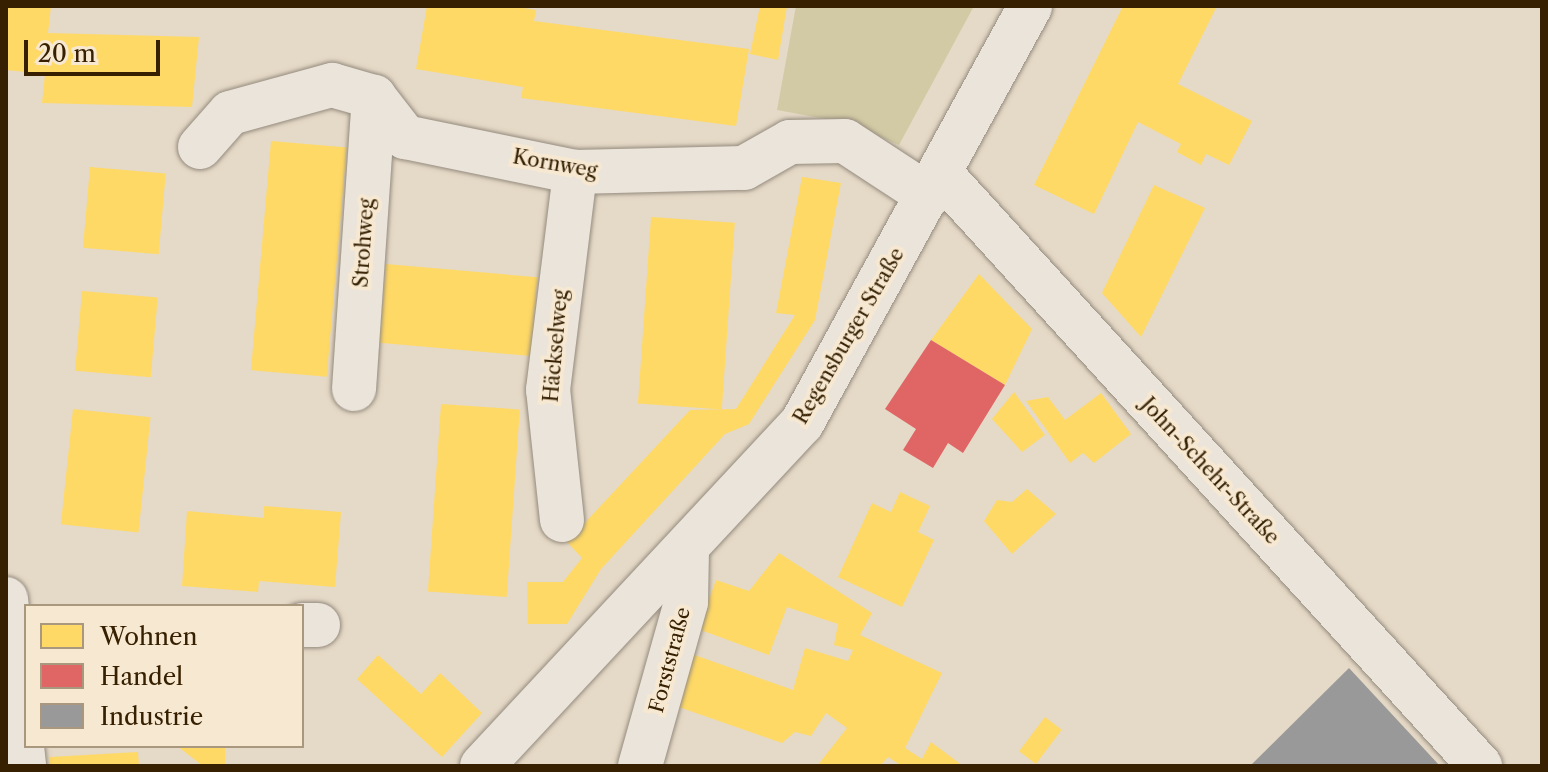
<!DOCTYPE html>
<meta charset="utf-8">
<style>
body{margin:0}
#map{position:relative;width:1548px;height:772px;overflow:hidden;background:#e5d9c7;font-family:"Libre Caslon Text",serif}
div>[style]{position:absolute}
.green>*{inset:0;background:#d2caa5}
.homes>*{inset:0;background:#ffd966;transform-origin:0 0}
.shops>*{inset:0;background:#e06666}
.industry>*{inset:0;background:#999}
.roads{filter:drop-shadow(0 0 2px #958b7d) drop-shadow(0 0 2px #958b7d)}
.minor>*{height:44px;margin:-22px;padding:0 22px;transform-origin:22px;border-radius:22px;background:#eae4db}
.secondary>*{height:44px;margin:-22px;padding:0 22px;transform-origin:22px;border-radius:22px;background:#eae4db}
span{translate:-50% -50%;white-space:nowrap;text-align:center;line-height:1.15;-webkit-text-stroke:8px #f7e8d2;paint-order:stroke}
.street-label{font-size:20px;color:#362001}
.frame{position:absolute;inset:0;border:8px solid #362001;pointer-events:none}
.legend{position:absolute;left:24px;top:604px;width:280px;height:144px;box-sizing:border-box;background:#f7e8d2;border:2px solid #aa987e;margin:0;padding:10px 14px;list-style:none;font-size:24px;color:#362001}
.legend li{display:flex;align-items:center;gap:16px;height:40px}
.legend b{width:40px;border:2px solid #aa987e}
.scale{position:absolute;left:24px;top:40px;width:136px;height:36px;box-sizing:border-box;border:4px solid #362001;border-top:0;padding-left:10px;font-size:24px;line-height:28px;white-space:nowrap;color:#362001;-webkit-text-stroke:6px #f7e8d2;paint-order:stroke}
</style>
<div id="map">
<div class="green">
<i style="clip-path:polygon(796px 6px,974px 6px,899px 145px,848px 123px,777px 110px)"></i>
</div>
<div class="homes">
<i style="clip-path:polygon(6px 6px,51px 6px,48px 33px,199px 37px,192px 107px,42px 103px,45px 74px,6px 70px)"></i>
<i style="clip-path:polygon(427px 6px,510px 6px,536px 10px,534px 21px,749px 49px,736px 126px,521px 98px,523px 87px,416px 69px)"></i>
<i style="clip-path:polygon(760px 6px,787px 6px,778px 60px,750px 54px)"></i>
<i style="clip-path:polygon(1123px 6px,1217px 6px,1178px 84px,1252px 121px,1229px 165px,1206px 154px,1201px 165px,1177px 152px,1181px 144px,1138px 122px,1094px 214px,1034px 185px)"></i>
<i style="left:271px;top:141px;width:76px;height:230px;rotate:5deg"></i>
<i style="left:90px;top:167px;width:76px;height:81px;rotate:5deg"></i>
<i style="clip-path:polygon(802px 177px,841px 183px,815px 320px,749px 424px,725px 434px,601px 569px,567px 624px,528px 624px,527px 582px,563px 582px,582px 558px,567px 542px,690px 410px,736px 409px,795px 315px,776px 313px)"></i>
<i style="clip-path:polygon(1154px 185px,1205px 208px,1141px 337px,1102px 293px)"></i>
<i style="left:651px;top:217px;width:84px;height:187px;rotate:4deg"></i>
<i style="left:386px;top:264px;width:152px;height:79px;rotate:5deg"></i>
<i style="clip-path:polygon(979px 274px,1032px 329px,1005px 385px,931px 340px)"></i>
<i style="left:82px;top:291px;width:76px;height:80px;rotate:5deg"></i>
<i style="clip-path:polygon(1014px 392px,1045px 435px,1022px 452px,992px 419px)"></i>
<i style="clip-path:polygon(1101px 393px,1131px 434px,1094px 463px,1083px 453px,1070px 463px,1026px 401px,1048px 397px,1065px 420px)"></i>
<i style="left:441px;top:404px;width:79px;height:188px;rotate:4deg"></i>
<i style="left:73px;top:409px;width:78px;height:116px;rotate:6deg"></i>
<i style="clip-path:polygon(1027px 489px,1056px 514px,1012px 554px,984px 521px,997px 500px,1012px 502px)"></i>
<i style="clip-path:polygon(900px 492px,930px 506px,918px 532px,934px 540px,902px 607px,838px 577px,872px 503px,891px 512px)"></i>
<i style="clip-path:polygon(264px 506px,341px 512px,335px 587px,259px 581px,258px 592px,182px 586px,187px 511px,264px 518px)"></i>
<i style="clip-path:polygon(779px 553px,872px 613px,860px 635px,942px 673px,905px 748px,922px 759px,931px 742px,963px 766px,902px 766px,888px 757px,880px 766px,817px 766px,847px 728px,826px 713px,811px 736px,795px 732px,782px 743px,673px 705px,692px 654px,793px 690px,805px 648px,848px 661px,853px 650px,834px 645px,838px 624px,787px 607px,769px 655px,698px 629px,716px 580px,749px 591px)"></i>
<i style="clip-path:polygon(378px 655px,421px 694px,440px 673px,482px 713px,442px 757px,357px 679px)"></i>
<i style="left:1045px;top:717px;width:21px;height:43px;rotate:37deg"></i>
<i style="clip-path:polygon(177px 746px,225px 746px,225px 766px,203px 766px)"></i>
<i style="clip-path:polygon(138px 752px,139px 766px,50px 766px,50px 757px)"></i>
</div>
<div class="shops">
<i style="clip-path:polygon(931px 340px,1005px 385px,963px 453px,948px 443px,933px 468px,903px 450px,916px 429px,885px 409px)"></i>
</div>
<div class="industry">
<i style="clip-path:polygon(1349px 668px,1440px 766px,1250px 766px)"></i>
</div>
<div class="roads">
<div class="minor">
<i style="left:200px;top:147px;width:45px;rotate:-48.6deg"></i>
<i style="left:230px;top:113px;width:106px;rotate:-15.4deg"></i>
<i style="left:332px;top:85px;width:44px;rotate:15.9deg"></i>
<i style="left:374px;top:97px;width:51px;rotate:52.2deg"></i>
<i style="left:405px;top:137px;width:174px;rotate:11.6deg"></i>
<i style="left:575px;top:172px;width:169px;rotate:-1.4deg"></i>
<i style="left:744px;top:168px;width:53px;rotate:-29.5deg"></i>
<i style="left:790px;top:142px;width:55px;rotate:-1deg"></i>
<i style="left:845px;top:141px;width:100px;rotate:33.2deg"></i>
<i style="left:941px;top:174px;width:801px;rotate:47.68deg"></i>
<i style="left:354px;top:389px;width:293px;rotate:-86.1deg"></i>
<i style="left:562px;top:520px;width:131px;rotate:-96.1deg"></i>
<i style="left:548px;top:390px;width:220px;rotate:-82.9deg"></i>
<i style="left:6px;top:599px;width:168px;rotate:83.8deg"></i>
<i style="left:302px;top:625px;width:16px"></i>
<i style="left:640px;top:766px;width:170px;rotate:-74.3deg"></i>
<i style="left:686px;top:602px;width:50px;rotate:-88.9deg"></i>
</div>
<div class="secondary">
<i style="left:482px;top:766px;width:469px;rotate:-47deg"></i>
<i style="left:802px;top:423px;width:475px;rotate:-61.3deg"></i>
</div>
</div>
<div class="street-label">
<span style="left:555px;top:164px;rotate:10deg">Kornweg</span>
<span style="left:364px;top:243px;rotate:-86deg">Strohweg</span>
<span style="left:849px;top:336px;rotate:-60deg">Regensburger Straße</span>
<span style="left:556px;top:346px;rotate:-85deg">Häckselweg</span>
<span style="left:1210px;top:471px;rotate:47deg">John-Schehr-Straße</span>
<span style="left:670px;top:660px;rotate:-75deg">Forststraße</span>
</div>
<div class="frame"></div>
<ul class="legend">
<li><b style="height:22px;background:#ffd966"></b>Wohnen</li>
<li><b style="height:22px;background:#e06666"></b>Handel</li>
<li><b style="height:22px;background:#999"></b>Industrie</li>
</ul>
<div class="scale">20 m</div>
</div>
